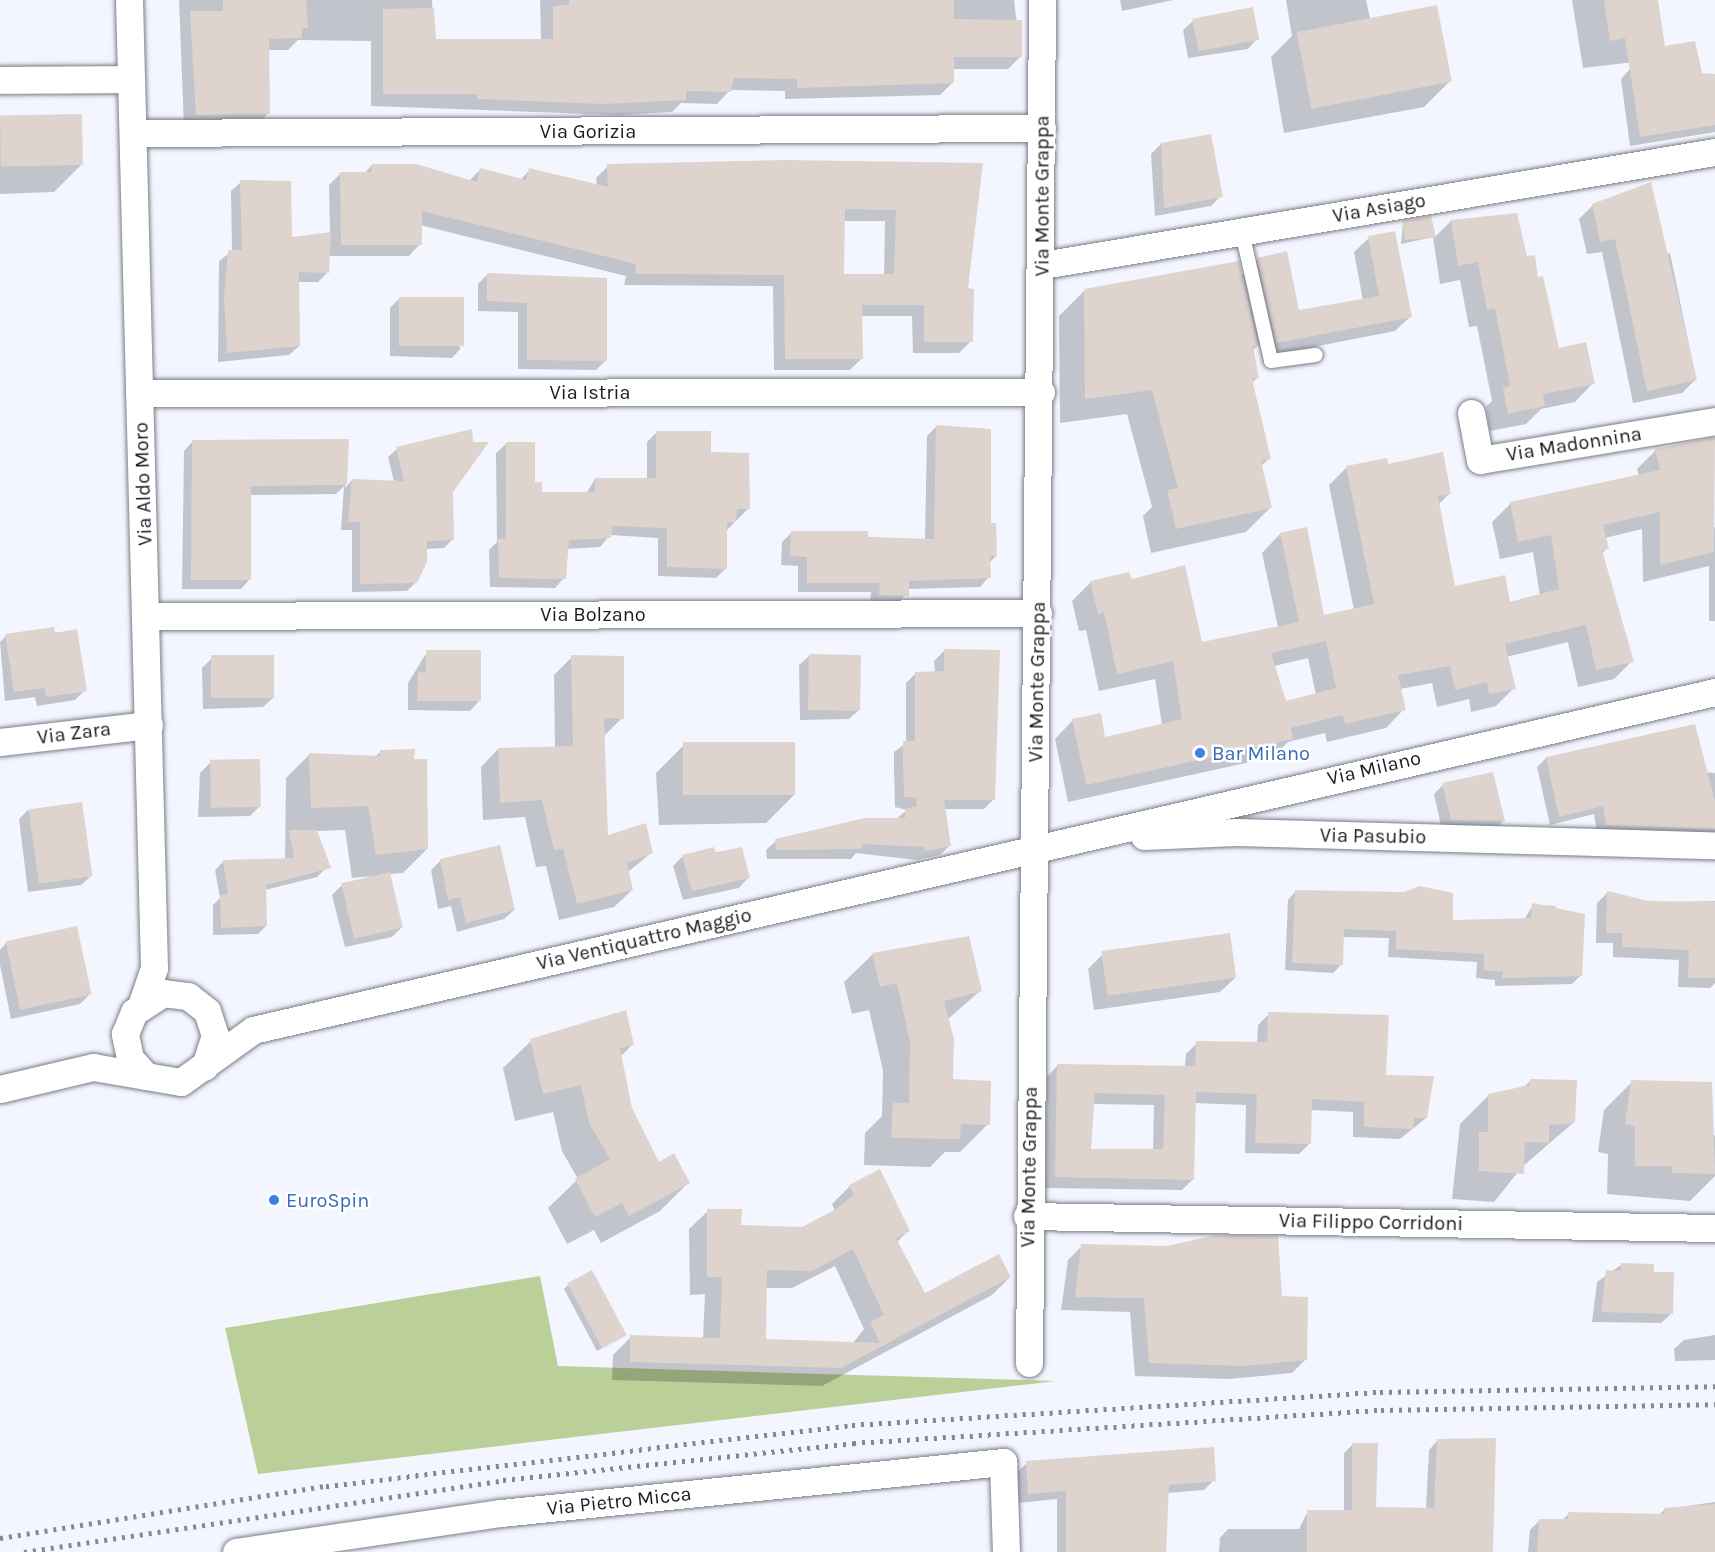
<!DOCTYPE html>
<style>
body{margin:0}
#map{position:relative;width:1715px;height:1552px;overflow:hidden;background:#f3f6ff;font-family:Karla,sans-serif}
div>[style]{position:absolute}
.forest>*{inset:0;background:#bad098}
.shadow>*{inset:0;background:#0003}
.building>*{inset:0;background:#dfd3cd;transform-origin:0 0}
.roads{filter:drop-shadow(0 0 2px #7a7d87) drop-shadow(0 0 2px #7a7d87)}
.service>*{height:14px;margin:-7px;padding:0 7px;transform-origin:7px;border-radius:7px;background:#fff}
.minor>*{height:27px;margin:-13.5px;padding:0 13.5px;transform-origin:13.5px;border-radius:13.5px;background:#fff}
.rail>*{height:4.5px;margin-top:-2.25px;transform-origin:0;background:repeating-linear-gradient(90deg,#85878d 0 3px,transparent 0 9px)}
.dots>*{width:16px;height:16px;translate:-50% -50%;box-sizing:border-box;border:3px solid #fff;border-radius:50%}
span{translate:-50% -50%;white-space:nowrap;text-align:center;line-height:1.15;-webkit-text-stroke:5px #fff;paint-order:stroke}
.street-label{font-size:20px;color:#1b1c20}
.shop-label{font-size:20px;color:#366cbe}
.left{translate:0 -50%;text-align:left}
</style>
<div id="map">
<div class="forest">
<i style="clip-path:polygon(540px 1276px,558px 1366px,1056px 1381px,258px 1474px,225px 1328px)"></i>
</div>
<div class="shadow">
<i style="clip-path:polygon(179px 0,432px 0,434px 41px,541px 40px,540px 0,1014px 0,1021px 56px,1008px 69px,952px 69px,952px 83px,940px 95px,785px 99px,785px 91px,730px 90px,717px 104px,681px 103px,672px 112px,618px 115px,371px 106px,371px 41px,298px 40px,288px 50px,268px 50px,268px 113px,256px 126px,184px 127px)"></i>
<i style="clip-path:polygon(1120px 0,1173px 0,1122px 11px)"></i>
<i style="clip-path:polygon(1286px 0,1366px 0,1370px 18px,1450px 81px,1424px 107px,1284px 133px,1271px 57px,1292px 36px)"></i>
<i style="clip-path:polygon(1572px 0,1656px 0,1634px 62px,1583px 68px)"></i>
<i style="clip-path:polygon(1193px 21px,1257px 39px,1248px 49px,1188px 58px,1183px 30px)"></i>
<i style="clip-path:polygon(1630px 69px,1715px 75px,1715px 132px,1630px 146px,1621px 79px)"></i>
<i style="clip-path:polygon(0 117px,82px 164px,54px 192px,0 194px)"></i>
<i style="clip-path:polygon(1161px 144px,1221px 196px,1211px 206px,1155px 216px,1151px 154px)"></i>
<i style="clip-path:polygon(evenodd,982px 164px,967px 290px,971px 341px,959px 353px,913px 353px,912px 316px,861px 316px,862px 358px,850px 370px,774px 370px,773px 286px,624px 285px,626px 276px,420px 225px,420px 244px,409px 256px,328px 256px,328px 272px,318px 282px,298px 282px,299px 346px,289px 355px,218px 362px,219px 261px,232px 251px,231px 191px,241px 182px,290px 239px,330px 234px,329px 185px,341px 173px,364px 174px,372px 165px,469px 181px,480px 170px,520px 180px,530px 170px,597px 186px,596px 178px,608px 166px,982px 164px,843px 221px,885px 221px,884px 276px,843px 276px,843px 221px)"></i>
<i style="clip-path:polygon(1593px 205px,1664px 255px,1670px 253px,1696px 379px,1682px 393px,1633px 403px,1602px 252px,1587px 254px,1579px 219px)"></i>
<i style="clip-path:polygon(1430px 217px,1434px 238px,1451px 221px,1526px 258px,1558px 349px,1593px 383px,1575px 402px,1541px 409px,1526px 424px,1490px 431px,1486px 407px,1492px 401px,1477px 326px,1469px 327px,1460px 280px,1440px 284px,1433px 237px,1401px 244px,1403px 222px)"></i>
<i style="clip-path:polygon(1369px 238px,1410px 317px,1395px 331px,1262px 357px,1259px 344px,1252px 351px,1258px 377px,1252px 383px,1270px 458px,1261px 466px,1271px 507px,1246px 532px,1151px 553px,1143px 516px,1152px 507px,1127px 414px,1060px 423px,1059px 316px,1084px 291px,1241px 276px,1258px 259px,1298px 312px,1363px 301px,1354px 252px)"></i>
<i style="clip-path:polygon(488px 274px,606px 360px,596px 370px,518px 369px,518px 312px,478px 311px,478px 284px)"></i>
<i style="clip-path:polygon(400px 298px,461px 348px,452px 358px,390px 356px,390px 308px)"></i>
<i style="clip-path:polygon(937px 426px,989px 524px,996px 556px,989px 563px,989px 577px,980px 587px,908px 589px,898px 605px,870px 604px,871px 592px,798px 592px,798px 566px,781px 565px,782px 542px,791px 533px,925px 540px,927px 436px)"></i>
<i style="clip-path:polygon(657px 432px,710px 454px,748px 509px,726px 531px,725px 569px,716px 578px,658px 576px,658px 538px,610px 535px,600px 547px,567px 549px,564px 578px,555px 588px,490px 587px,489px 550px,497px 542px,496px 453px,506px 444px,541px 494px,586px 494px,595px 479px,647px 480px,647px 442px)"></i>
<i style="clip-path:polygon(347px 440px,345px 488px,352px 480px,394px 482px,388px 457px,397px 449px,452px 491px,452px 540px,444px 548px,426px 549px,416px 582px,407px 591px,352px 592px,352px 530px,341px 530px,344px 486px,336px 494px,250px 495px,250px 579px,241px 589px,182px 589px,184px 451px,193px 441px)"></i>
<i style="clip-path:polygon(evenodd,1656px 450px,1715px 528px,1715px 621px,1709px 621px,1709px 566px,1643px 582px,1642px 529px,1605px 538px,1607px 548px,1602px 554px,1632px 661px,1614px 679px,1578px 687px,1568px 642px,1506px 657px,1514px 688px,1496px 706px,1471px 712px,1469px 699px,1437px 707px,1432px 683px,1400px 689px,1404px 709px,1386px 728px,1327px 742px,1325px 733px,1288px 742px,1273px 757px,1068px 802px,1055px 739px,1073px 720px,1104px 739px,1162px 725px,1155px 679px,1099px 691px,1086px 630px,1079px 631px,1072px 601px,1091px 582px,1131px 581px,1201px 643px,1278px 627px,1262px 553px,1280px 534px,1323px 617px,1354px 610px,1329px 485px,1347px 467px,1387px 466px,1450px 493px,1438px 505px,1454px 588px,1508px 603px,1540px 596px,1533px 552px,1500px 559px,1492px 522px,1511px 503px,1639px 476px,1637px 469px,1656px 450px,1308px 658px,1316px 695px,1285px 703px,1274px 666px,1308px 658px)"></i>
<i style="clip-path:polygon(76px 631px,85px 690px,75px 700px,37px 706px,35px 697px,5px 701px,0 642px,6px 636px)"></i>
<i style="clip-path:polygon(944px 651px,994px 799px,984px 809px,944px 809px,950px 845px,940px 855px,916px 860px,856px 853px,851px 859px,767px 859px,766px 850px,776px 841px,896px 819px,907px 810px,895px 807px,894px 769px,894px 752px,906px 743px,906px 683px,916px 673px,935px 673px,934px 661px)"></i>
<i style="clip-path:polygon(427px 652px,479px 701px,470px 711px,408px 710px,408px 683px)"></i>
<i style="clip-path:polygon(809px 656px,859px 710px,849px 719px,800px 720px,799px 665px)"></i>
<i style="clip-path:polygon(572px 657px,622px 718px,604px 736px,607px 837px,651px 853px,628px 872px,632px 890px,614px 907px,559px 920px,546px 866px,536px 867px,525px 817px,483px 820px,481px 767px,498px 749px,555px 748px,554px 675px)"></i>
<i style="clip-path:polygon(212px 658px,273px 698px,263px 707px,203px 709px,202px 668px)"></i>
<i style="clip-path:polygon(1694px 726px,1703px 772px,1715px 773px,1715px 839px,1597px 833px,1594px 814px,1550px 825px,1537px 767px,1546px 758px)"></i>
<i style="clip-path:polygon(684px 745px,794px 795px,766px 823px,659px 825px,656px 773px)"></i>
<i style="clip-path:polygon(380px 752px,413px 760px,427px 849px,403px 873px,389px 874px,402px 927px,392px 937px,345px 947px,332px 895px,342px 885px,372px 876px,352px 878px,345px 830px,316px 831px,323px 858px,328px 858px,326px 868px,317px 877px,265px 890px,266px 926px,258px 934px,213px 935px,213px 905px,220px 898px,215px 870px,223px 862px,285px 860px,286px 778px,310px 754px,375px 757px)"></i>
<i style="clip-path:polygon(210px 763px,260px 806px,250px 816px,198px 817px,200px 773px)"></i>
<i style="clip-path:polygon(1443px 785px,1503px 821px,1494px 830px,1442px 830px,1434px 794px)"></i>
<i style="clip-path:polygon(28px 810px,91px 876px,81px 885px,28px 892px,19px 819px)"></i>
<i style="clip-path:polygon(741px 849px,748px 878px,739px 888px,683px 900px,673px 866px,683px 856px)"></i>
<i style="clip-path:polygon(441px 860px,514px 910px,504px 919px,457px 932px,451px 906px,438px 909px,431px 870px)"></i>
<i style="clip-path:polygon(1296px 891px,1451px 922px,1524px 920px,1533px 905px,1555px 906px,1580px 976px,1572px 984px,1495px 986px,1495px 980px,1476px 978px,1477px 962px,1388px 957px,1389px 938px,1343px 937px,1342px 964px,1333px 973px,1285px 970px,1288px 900px)"></i>
<i style="clip-path:polygon(1607px 893px,1649px 903px,1715px 901px,1715px 983px,1710px 988px,1678px 987px,1679px 960px,1613px 957px,1613px 943px,1596px 943px,1597px 903px)"></i>
<i style="clip-path:polygon(968px 938px,981px 990px,947px 1020px,951px 1081px,988px 1124px,960px 1152px,945px 1152px,930px 1167px,864px 1165px,865px 1133px,882px 1116px,883px 1071px,869px 1010px,852px 1014px,844px 982px,872px 955px)"></i>
<i style="clip-path:polygon(7px 942px,90px 994px,80px 1004px,11px 1019px,0 965px,0 950px)"></i>
<i style="clip-path:polygon(1103px 954px,1235px 978px,1220px 992px,1094px 1010px,1088px 969px)"></i>
<i style="clip-path:polygon(evenodd,1269px 1014px,1385px 1076px,1432px 1077px,1426px 1118px,1400px 1139px,1353px 1137px,1353px 1112px,1311px 1110px,1310px 1143px,1299px 1154px,1245px 1153px,1246px 1105px,1194px 1103px,1193px 1179px,1182px 1190px,1045px 1188px,1047px 1077px,1057px 1066px,1185px 1067px,1186px 1054px,1197px 1043px,1257px 1044px,1258px 1025px,1269px 1014px,1093px 1104px,1154px 1105px,1153px 1151px,1090px 1151px,1093px 1104px)"></i>
<i style="clip-path:polygon(531px 1041px,632px 1045px,620px 1057px,630px 1108px,659px 1164px,688px 1183px,660px 1211px,601px 1243px,594px 1230px,567px 1244px,548px 1208px,578px 1179px,562px 1151px,553px 1112px,515px 1121px,503px 1068px)"></i>
<i style="clip-path:polygon(1531px 1080px,1573px 1123px,1522px 1167px,1494px 1202px,1452px 1199px,1460px 1124px,1488px 1096px,1523px 1088px)"></i>
<i style="clip-path:polygon(1632px 1082px,1715px 1136px,1715px 1176px,1690px 1201px,1607px 1194px,1608px 1154px,1598px 1152px,1604px 1110px)"></i>
<i style="clip-path:polygon(evenodd,850px 1186px,908px 1231px,897px 1242px,924px 1295px,1010px 1277px,992px 1295px,822px 1386px,612px 1380px,613px 1355px,631px 1337px,703px 1339px,705px 1294px,690px 1295px,689px 1229px,708px 1211px,740px 1227px,802px 1228px,835px 1211px,832px 1204px,850px 1186px,835px 1266px,864px 1329px,853px 1343px,764px 1341px,765px 1288px,792px 1288px,835px 1266px)"></i>
<i style="clip-path:polygon(1082px 1246px,1280px 1298px,1306px 1359px,1292px 1373px,1228px 1379px,1135px 1376px,1130px 1312px,1061px 1310px,1068px 1260px)"></i>
<i style="clip-path:polygon(1622px 1264px,1671px 1314px,1661px 1323px,1592px 1322px,1597px 1282px)"></i>
<i style="clip-path:polygon(568px 1285px,625px 1335px,597px 1351px,564px 1289px)"></i>
<i style="clip-path:polygon(1715px 1335px,1715px 1360px,1675px 1361px,1674px 1349px,1684px 1340px)"></i>
<i style="clip-path:polygon(1437px 1441px,1492px 1552px,1219px 1552px,1220px 1538px,1228px 1529px,1299px 1529px,1308px 1511px,1344px 1512px,1344px 1453px,1353px 1444px,1375px 1508px,1426px 1509px,1429px 1450px)"></i>
<i style="clip-path:polygon(1027px 1463px,1214px 1480px,1204px 1490px,1167px 1493px,1165px 1552px,1057px 1552px,1057px 1499px,1019px 1503px,1017px 1472px)"></i>
<i style="clip-path:polygon(1715px 1502px,1715px 1552px,1528px 1552px,1530px 1530px,1540px 1520px,1562px 1520px,1569px 1514px,1659px 1515px,1665px 1509px)"></i>
</div>
<div class="building">
<i style="clip-path:polygon(223px 0,306px 0,308px 28px,302px 28px,302px 38px,269px 39px,270px 114px,196px 115px,190px 11px,223px 11px)"></i>
<i style="clip-path:polygon(569px 0,954px 0,954px 19px,1022px 20px,1022px 57px,954px 57px,954px 83px,797px 88px,797px 79px,734px 78px,731px 92px,686px 91px,686px 100px,604px 104px,477px 99px,477px 94px,383px 94px,383px 9px,434px 8px,436px 39px,553px 39px,553px 6px,569px 5px)"></i>
<i style="clip-path:polygon(1604px 0,1658px 0,1665px 46px,1695px 41px,1702px 73px,1715px 74px,1715px 125px,1640px 137px,1625px 38px,1610px 41px)"></i>
<i style="left:1437px;top:5px;width:78px;height:143px;rotate:79deg"></i>
<i style="left:1253px;top:7px;width:33px;height:62px;rotate:79deg"></i>
<i style="left:82px;top:114px;width:51px;height:82px;rotate:89deg"></i>
<i style="clip-path:polygon(1211px 134px,1223px 197px,1164px 208px,1161px 143px)"></i>
<i style="clip-path:polygon(evenodd,786px 160px,983px 163px,968px 288px,974px 289px,973px 342px,924px 342px,924px 305px,862px 305px,863px 359px,785px 359px,784px 275px,635px 274px,636px 264px,422px 211px,422px 245px,341px 245px,340px 172px,371px 172px,372px 164px,416px 164px,477px 182px,480px 168px,526px 180px,529px 168px,608px 187px,607px 164px,786px 160px,845px 209px,896px 210px,894px 274px,844px 274px,845px 209px)"></i>
<i style="clip-path:polygon(240px 180px,291px 181px,292px 237px,331px 232px,329px 273px,299px 272px,300px 346px,227px 353px,224px 296px,228px 250px,242px 250px)"></i>
<i style="clip-path:polygon(1651px 182px,1697px 380px,1647px 391px,1615px 239px,1600px 242px,1592px 204px)"></i>
<i style="clip-path:polygon(1517px 213px,1527px 256px,1535px 255px,1538px 277px,1543px 276px,1559px 348px,1586px 342px,1595px 384px,1543px 394px,1545px 406px,1508px 414px,1503px 388px,1510px 386px,1495px 308px,1487px 310px,1478px 262px,1458px 266px,1451px 220px)"></i>
<i style="clip-path:polygon(1431px 216px,1436px 237px,1405px 240px,1402px 221px)"></i>
<i style="clip-path:polygon(1395px 231px,1412px 317px,1276px 343px,1257px 258px,1287px 251px,1299px 310px,1379px 296px,1368px 236px)"></i>
<i style="clip-path:polygon(1239px 261px,1258px 346px,1253px 347px,1259px 378px,1252px 379px,1271px 459px,1261px 461px,1272px 508px,1176px 529px,1167px 490px,1178px 488px,1152px 390px,1085px 399px,1084px 289px)"></i>
<i style="clip-path:polygon(487px 273px,607px 278px,607px 361px,527px 360px,527px 303px,487px 301px)"></i>
<i style="left:399px;top:297px;width:65px;height:49px"></i>
<i style="clip-path:polygon(936px 425px,991px 429px,991px 523px,996px 523px,997px 556px,990px 556px,991px 578px,909px 581px,909px 596px,879px 595px,880px 583px,807px 583px,807px 557px,790px 556px,791px 531px,868px 531px,868px 537px,934px 539px)"></i>
<i style="clip-path:polygon(472px 429px,473px 442px,489px 442px,453px 492px,454px 540px,427px 541px,427px 562px,417px 583px,360px 584px,360px 522px,348px 522px,352px 479px,404px 481px,396px 447px)"></i>
<i style="clip-path:polygon(656px 431px,711px 431px,711px 452px,749px 453px,750px 509px,737px 509px,736px 522px,727px 522px,727px 569px,667px 567px,667px 528px,612px 526px,611px 538px,569px 540px,566px 579px,499px 578px,498px 539px,506px 539px,506px 442px,535px 442px,535px 482px,542px 482px,542px 492px,595px 492px,595px 478px,656px 478px)"></i>
<i style="clip-path:polygon(evenodd,1715px 437px,1714px 552px,1660px 565px,1660px 512px,1603px 525px,1609px 549px,1602px 550px,1634px 662px,1596px 670px,1586px 625px,1505px 644px,1516px 689px,1489px 694px,1487px 682px,1455px 690px,1450px 666px,1398px 675px,1406px 710px,1345px 724px,1343px 715px,1291px 728px,1293px 739px,1086px 785px,1072px 719px,1101px 713px,1105px 737px,1182px 719px,1173px 661px,1117px 674px,1104px 612px,1098px 614px,1090px 581px,1129px 572px,1132px 579px,1185px 565px,1202px 642px,1299px 622px,1280px 533px,1307px 527px,1324px 615px,1374px 604px,1346px 466px,1387px 458px,1388px 464px,1443px 452px,1451px 494px,1438px 496px,1455px 586px,1505px 575px,1510px 602px,1559px 589px,1551px 535px,1518px 542px,1510px 502px,1660px 470px,1655px 449px,1715px 437px,1326px 641px,1336px 688px,1286px 701px,1271px 653px,1326px 641px)"></i>
<i style="clip-path:polygon(349px 439px,347px 485px,251px 486px,251px 580px,191px 580px,192px 440px)"></i>
<i style="clip-path:polygon(54px 627px,55px 633px,77px 629px,87px 691px,46px 697px,44px 688px,14px 692px,5px 634px)"></i>
<i style="clip-path:polygon(944px 649px,1000px 650px,995px 800px,944px 800px,951px 846px,925px 851px,924px 847px,862px 844px,862px 849px,776px 850px,775px 839px,865px 818px,905px 818px,905px 809px,917px 806px,916px 798px,904px 797px,903px 758px,903px 741px,915px 741px,915px 672px,944px 671px)"></i>
<i style="clip-path:polygon(426px 650px,481px 650px,481px 701px,417px 701px,418px 672px,426px 673px)"></i>
<i style="left:809px;top:654px;width:52px;height:56px;rotate:1deg"></i>
<i style="left:274px;top:655px;width:43px;height:63px;rotate:90deg"></i>
<i style="clip-path:polygon(571px 655px,624px 656px,624px 719px,604px 718px,608px 835px,646px 823px,653px 853px,627px 863px,633px 890px,577px 904px,563px 849px,554px 850px,542px 800px,500px 803px,498px 748px,573px 746px)"></i>
<i style="clip-path:polygon(1695px 724px,1715px 801px,1715px 829px,1606px 825px,1603px 806px,1559px 817px,1546px 757px)"></i>
<i style="left:795px;top:742px;width:53px;height:112px;rotate:90deg"></i>
<i style="clip-path:polygon(415px 749px,414px 759px,427px 759px,428px 849px,376px 855px,368px 806px,311px 808px,309px 753px,380px 756px,380px 750px)"></i>
<i style="left:260px;top:759px;width:48px;height:50px;rotate:89deg"></i>
<i style="clip-path:polygon(1493px 772px,1505px 821px,1451px 820px,1442px 783px)"></i>
<i style="left:82px;top:802px;width:75px;height:54px;rotate:82deg"></i>
<i style="clip-path:polygon(289px 830px,317px 830px,331px 868px,266px 885px,267px 926px,221px 928px,220px 895px,228px 894px,223px 860px,294px 858px)"></i>
<i style="clip-path:polygon(500px 845px,515px 910px,466px 923px,460px 897px,448px 900px,440px 859px)"></i>
<i style="clip-path:polygon(714px 847px,715px 853px,742px 847px,750px 878px,692px 891px,682px 855px)"></i>
<i style="left:390px;top:872px;width:57px;height:50px;rotate:77deg"></i>
<i style="clip-path:polygon(1420px 886px,1453px 893px,1453px 920px,1531px 918px,1532px 903px,1585px 914px,1582px 976px,1502px 978px,1503px 972px,1484px 970px,1484px 954px,1396px 949px,1396px 931px,1344px 929px,1343px 965px,1292px 963px,1295px 890px,1404px 892px)"></i>
<i style="clip-path:polygon(1607px 891px,1649px 901px,1715px 902px,1715px 978px,1688px 978px,1689px 950px,1622px 947px,1622px 933px,1606px 933px)"></i>
<i style="left:77px;top:926px;width:70px;height:73px;rotate:78deg"></i>
<i style="left:1230px;top:933px;width:45px;height:130px;rotate:82deg"></i>
<i style="clip-path:polygon(969px 936px,982px 991px,944px 1001px,954px 1039px,953px 1079px,991px 1081px,990px 1125px,961px 1124px,960px 1139px,891px 1138px,893px 1103px,909px 1103px,910px 1042px,897px 983px,880px 987px,872px 953px)"></i>
<i style="clip-path:polygon(626px 1010px,634px 1045px,620px 1048px,632px 1108px,659px 1162px,674px 1153px,690px 1183px,629px 1216px,622px 1203px,595px 1217px,575px 1179px,610px 1159px,589px 1123px,581px 1085px,543px 1094px,530px 1039px)"></i>
<i style="clip-path:polygon(evenodd,1268px 1012px,1389px 1015px,1386px 1075px,1434px 1076px,1427px 1118px,1414px 1118px,1413px 1129px,1364px 1127px,1364px 1102px,1312px 1099px,1311px 1144px,1255px 1143px,1257px 1094px,1196px 1092px,1194px 1180px,1055px 1177px,1057px 1064px,1195px 1066px,1196px 1041px,1267px 1042px,1268px 1012px,1095px 1093px,1165px 1095px,1163px 1149px,1091px 1149px,1095px 1093px)"></i>
<i style="clip-path:polygon(1530px 1079px,1577px 1080px,1575px 1123px,1549px 1125px,1549px 1143px,1525px 1142px,1524px 1174px,1479px 1171px,1479px 1132px,1488px 1132px,1488px 1094px,1530px 1085px)"></i>
<i style="clip-path:polygon(1631px 1080px,1712px 1082px,1715px 1174px,1672px 1173px,1673px 1166px,1635px 1166px,1635px 1126px,1625px 1124px)"></i>
<i style="clip-path:polygon(evenodd,880px 1169px,910px 1231px,896px 1238px,925px 1293px,999px 1254px,1011px 1277px,841px 1368px,630px 1362px,630px 1335px,720px 1338px,722px 1277px,707px 1277px,707px 1209px,742px 1209px,741px 1225px,802px 1227px,836px 1209px,854px 1195px,849px 1185px,880px 1169px,853px 1249px,884px 1315px,870px 1322px,880px 1343px,766px 1339px,767px 1270px,812px 1271px,853px 1249px)"></i>
<i style="clip-path:polygon(1215px 1235px,1278px 1236px,1282px 1296px,1308px 1297px,1307px 1360px,1243px 1366px,1149px 1363px,1144px 1298px,1075px 1297px,1081px 1244px,1168px 1246px)"></i>
<i style="clip-path:polygon(1621px 1263px,1654px 1264px,1654px 1272px,1674px 1272px,1673px 1314px,1601px 1312px,1606px 1270px,1621px 1271px)"></i>
<i style="left:592px;top:1270px;width:74px;height:28px;rotate:62deg"></i>
<i style="clip-path:polygon(1496px 1438px,1493px 1552px,1307px 1552px,1307px 1510px,1352px 1510px,1352px 1443px,1378px 1443px,1376px 1507px,1434px 1508px,1437px 1439px)"></i>
<i style="clip-path:polygon(1214px 1447px,1216px 1481px,1169px 1485px,1166px 1552px,1066px 1552px,1066px 1491px,1028px 1494px,1026px 1461px)"></i>
<i style="clip-path:polygon(1715px 1504px,1715px 1552px,1537px 1552px,1539px 1519px,1568px 1519px,1568px 1512px,1665px 1514px,1664px 1508px)"></i>
</div>
<div class="roads">
<div class="service">
<i style="left:1242px;top:232px;width:132px;rotate:77.3deg"></i>
<i style="left:1271px;top:361px;width:45px;rotate:-7.6deg"></i>
</div>
<div class="minor">
<i style="left:129px;top:0;width:968px;rotate:88.52deg"></i>
<i style="left:154px;top:968px;width:37px;rotate:109deg"></i>
<i style="left:0;top:80px;width:131px;rotate:-0.4deg"></i>
<i style="left:134px;top:133px;width:908px;rotate:-0.32deg"></i>
<i style="left:1043px;top:265px;width:681px;rotate:-9.55deg"></i>
<i style="left:139px;top:393px;width:902px;rotate:-0.06deg"></i>
<i style="left:1471px;top:413px;width:48px;rotate:79.2deg"></i>
<i style="left:1480px;top:460px;width:238px;rotate:-9.4deg"></i>
<i style="left:148px;top:616px;width:890px;rotate:-0.19deg"></i>
<i style="left:0;top:742px;width:150px;rotate:-6.5deg"></i>
<i style="left:1144px;top:836px;width:92px;rotate:-2.5deg"></i>
<i style="left:1236px;top:832px;width:479px;rotate:1.6deg"></i>
<i style="left:146px;top:1076px;width:24px;rotate:-132deg"></i>
<i style="left:130px;top:1058px;width:25px;rotate:-102deg"></i>
<i style="left:125px;top:1034px;width:24px;rotate:-68deg"></i>
<i style="left:134px;top:1012px;width:35px;rotate:-33deg"></i>
<i style="left:163px;top:993px;width:25px;rotate:7deg"></i>
<i style="left:188px;top:996px;width:24px;rotate:38deg"></i>
<i style="left:207px;top:1011px;width:25px;rotate:72deg"></i>
<i style="left:215px;top:1035px;width:33px;rotate:108deg"></i>
<i style="left:0;top:1089px;width:96px;rotate:-13.3deg"></i>
<i style="left:93px;top:1067px;width:89px;rotate:9.7deg"></i>
<i style="left:181px;top:1082px;width:89px;rotate:-35.8deg"></i>
<i style="left:253px;top:1030px;width:1501px;rotate:-13.02deg"></i>
<i style="left:1027px;top:1216px;width:688px;rotate:1deg"></i>
<i style="left:1029px;top:1363px;width:1363px;rotate:-89.45deg"></i>
<i style="left:236px;top:1552px;width:268px;rotate:-8.4deg"></i>
<i style="left:501px;top:1513px;width:505px;rotate:-5.8deg"></i>
<i style="left:1003px;top:1462px;width:90px;rotate:88.1deg"></i>
</div>
</div>
<div class="rail">
<i style="left:0;top:1538px;width:330px;rotate:-9.1deg"></i>
<i style="left:326px;top:1486px;width:530px;rotate:-6.62deg"></i>
<i style="left:852px;top:1425px;width:529px;rotate:-3.58deg"></i>
<i style="left:1380px;top:1392px;width:335px;rotate:-1deg"></i>
<i style="left:24px;top:1552px;width:484px;rotate:-8.5deg"></i>
<i style="left:503px;top:1480px;width:352px;rotate:-6deg"></i>
<i style="left:853px;top:1443px;width:529px;rotate:-3.58deg"></i>
<i style="left:1381px;top:1410px;width:334px;rotate:-1deg"></i>
</div>
<div class="dots">
<i style="left:1200px;top:753px;background:#3f7fe0"></i>
<i style="left:274px;top:1200px;background:#3f7fe0"></i>
</div>
<div class="street-label">
<span style="left:588px;top:131px">Via Gorizia</span>
<span style="left:1042px;top:196px;rotate:-90deg">Via Monte Grappa</span>
<span style="left:1379px;top:208px;rotate:-10deg">Via Asiago</span>
<span style="left:590px;top:392px">Via Istria</span>
<span style="left:1574px;top:444px;rotate:-9deg">Via Madonnina</span>
<span style="left:143px;top:484px;rotate:-92deg">Via Aldo Moro</span>
<span style="left:593px;top:614px">Via Bolzano</span>
<span style="left:1037px;top:682px;rotate:-89deg">Via Monte Grappa</span>
<span style="left:74px;top:733px;rotate:-7deg">Via Zara</span>
<span style="left:1374px;top:768px;rotate:-13deg">Via Milano</span>
<span style="left:1373px;top:836px;rotate:1deg">Via Pasubio</span>
<span style="left:644px;top:939px;rotate:-13deg">Via Ventiquattro Maggio</span>
<span style="left:1029px;top:1167px;rotate:-89deg">Via Monte Grappa</span>
<span style="left:1371px;top:1222px;rotate:1deg">Via Filippo Corridoni</span>
<span style="left:619px;top:1501px;rotate:-6deg">Via Pietro Micca</span>
</div>
<div class="shop-label">
<span class="left" style="left:1212px;top:753px">Bar Milano</span>
<span class="left" style="left:286px;top:1200px">EuroSpin</span>
</div>
</div>
